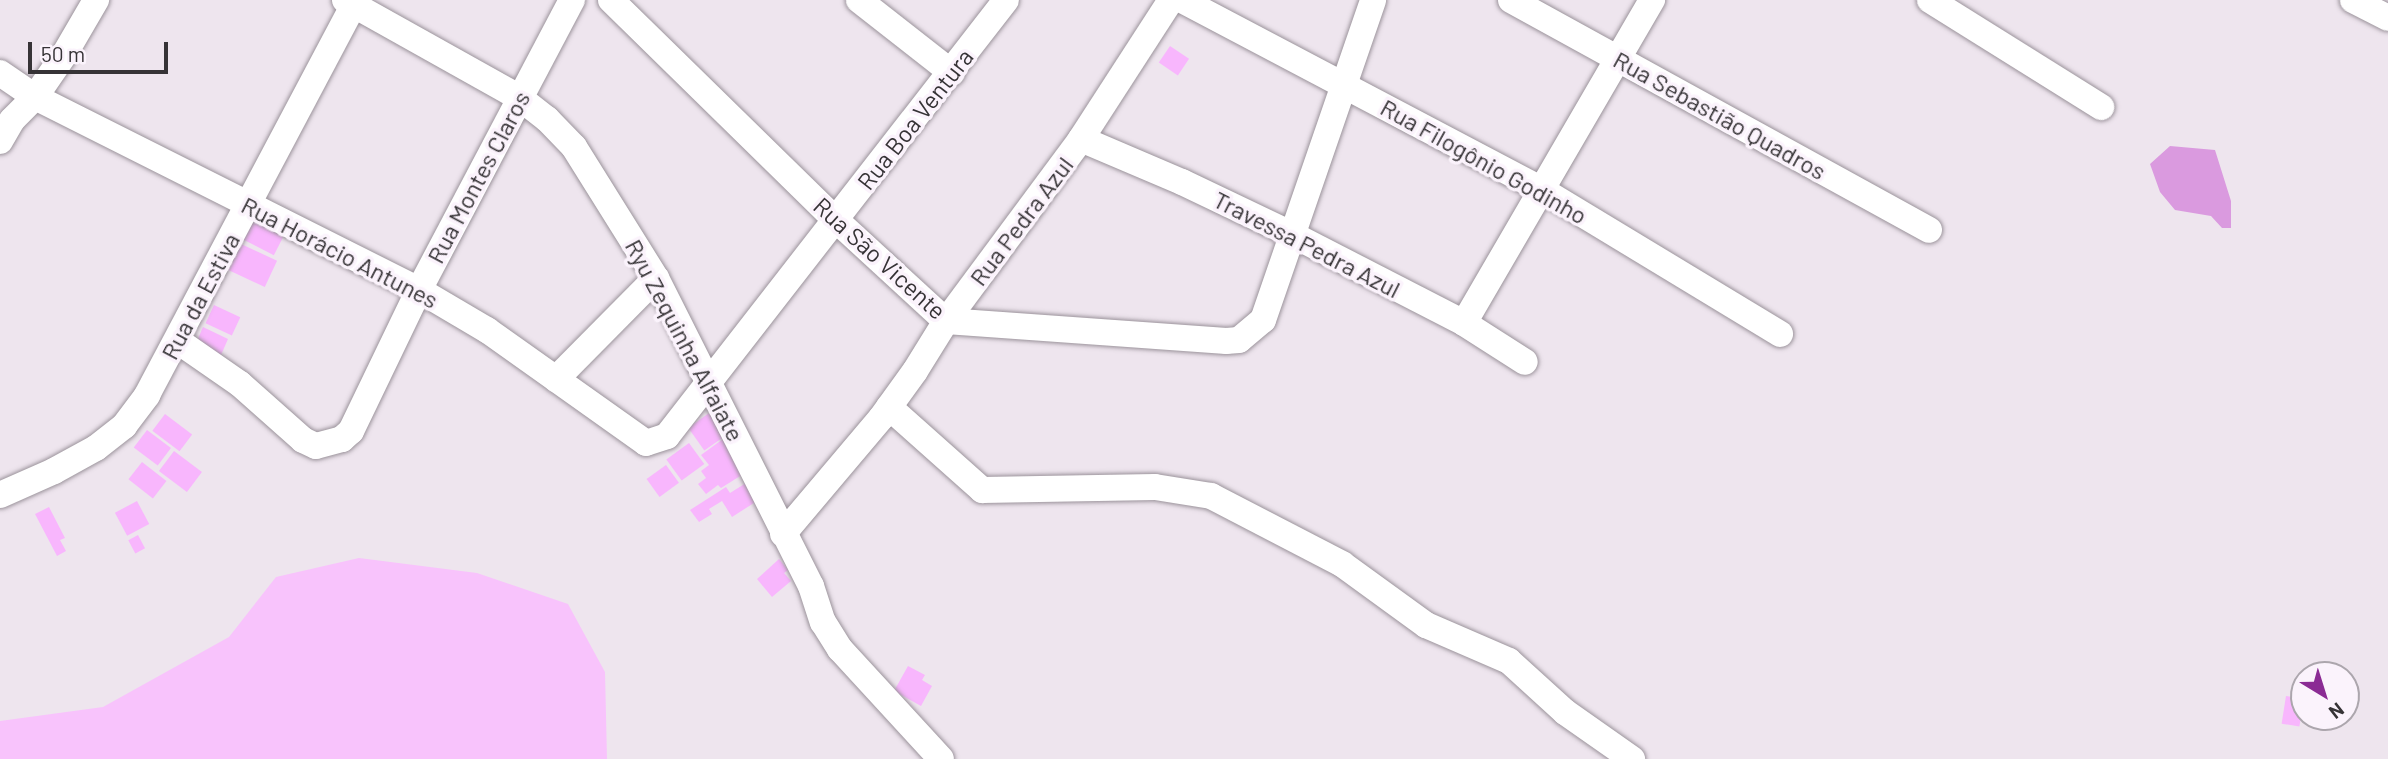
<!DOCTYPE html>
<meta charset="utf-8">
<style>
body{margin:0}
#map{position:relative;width:2388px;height:759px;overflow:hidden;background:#eee5ee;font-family:Barlow,sans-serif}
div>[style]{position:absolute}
.green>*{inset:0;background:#f8c3fc}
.water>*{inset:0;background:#da9adf}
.building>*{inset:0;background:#f8b6fd;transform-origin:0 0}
.roads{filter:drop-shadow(0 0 2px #9b939b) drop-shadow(0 0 2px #9b939b)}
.minor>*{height:26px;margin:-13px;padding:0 13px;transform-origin:13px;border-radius:13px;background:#fff}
span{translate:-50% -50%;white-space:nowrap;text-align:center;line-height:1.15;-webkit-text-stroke:7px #fbf3fc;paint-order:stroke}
.street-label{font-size:24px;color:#363336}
.north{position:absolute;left:2290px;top:661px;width:70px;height:70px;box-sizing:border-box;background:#fbf3fc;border:2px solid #aca6ad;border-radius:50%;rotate:142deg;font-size:19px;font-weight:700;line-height:28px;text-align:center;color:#363336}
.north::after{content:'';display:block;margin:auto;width:24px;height:32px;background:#8b2b94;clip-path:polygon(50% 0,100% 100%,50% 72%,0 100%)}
.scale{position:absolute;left:28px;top:42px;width:140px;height:32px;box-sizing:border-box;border:4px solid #363336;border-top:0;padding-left:9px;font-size:21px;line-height:24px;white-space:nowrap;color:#363336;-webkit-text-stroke:5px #fbf3fc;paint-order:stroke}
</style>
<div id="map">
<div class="green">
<i style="clip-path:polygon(359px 558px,477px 573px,568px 604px,605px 672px,607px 759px,0 759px,0 721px,103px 707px,229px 637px,276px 577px)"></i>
</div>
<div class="water">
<i style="clip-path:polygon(2170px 146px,2215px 150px,2231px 201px,2231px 228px,2222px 228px,2211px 216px,2175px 210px,2160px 192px,2150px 164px)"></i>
</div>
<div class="building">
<i style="left:1170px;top:46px;width:23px;height:20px;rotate:34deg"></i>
<i style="left:254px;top:217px;width:35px;height:25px;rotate:27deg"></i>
<i style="left:239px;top:243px;width:42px;height:29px;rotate:25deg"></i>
<i style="left:214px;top:305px;width:29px;height:20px;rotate:25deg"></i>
<i style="clip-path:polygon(203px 327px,228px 339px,221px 355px,197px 341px)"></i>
<i style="left:712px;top:411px;width:28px;height:29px;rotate:55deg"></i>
<i style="left:165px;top:414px;width:34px;height:21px;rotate:37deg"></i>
<i style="left:147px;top:430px;width:30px;height:22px;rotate:37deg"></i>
<i style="clip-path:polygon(723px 439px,745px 473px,721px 488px,718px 485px,706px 494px,698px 484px,706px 478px,701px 471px,709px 465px,701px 455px)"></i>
<i style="left:689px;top:443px;width:26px;height:28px;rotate:54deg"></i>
<i style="left:174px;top:451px;width:35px;height:25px;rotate:37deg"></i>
<i style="left:142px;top:462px;width:31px;height:22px;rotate:38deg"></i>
<i style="left:666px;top:465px;width:22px;height:24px;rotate:54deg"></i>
<i style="clip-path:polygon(746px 483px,757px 501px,732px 517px,722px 501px,709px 509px,712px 514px,699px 522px,690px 510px,726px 487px,730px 493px)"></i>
<i style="left:137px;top:501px;width:26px;height:25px;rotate:62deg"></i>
<i style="clip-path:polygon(49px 507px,65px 538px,60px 540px,66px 551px,57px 556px,35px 514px)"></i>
<i style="left:138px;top:535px;width:15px;height:11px;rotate:62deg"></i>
<i style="clip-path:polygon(779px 559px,788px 570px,784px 573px,791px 581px,772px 597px,757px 579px)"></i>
<i style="clip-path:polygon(908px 666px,925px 675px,922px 680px,932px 686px,921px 706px,894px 691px)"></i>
<i style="left:2286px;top:696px;width:18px;height:28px;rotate:9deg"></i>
</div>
<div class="roads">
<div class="minor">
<i style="left:345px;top:0;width:201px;rotate:29.2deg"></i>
<i style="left:520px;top:98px;width:34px;rotate:38deg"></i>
<i style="left:547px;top:119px;width:39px;rotate:46deg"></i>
<i style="left:574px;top:147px;width:155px;rotate:58deg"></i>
<i style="left:656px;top:278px;width:345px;rotate:63.3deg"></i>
<i style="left:811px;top:586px;width:38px;rotate:72deg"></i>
<i style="left:823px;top:622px;width:32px;rotate:58deg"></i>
<i style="left:840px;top:649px;width:149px;rotate:47.4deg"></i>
<i style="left:611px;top:0;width:315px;rotate:44.4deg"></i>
<i style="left:836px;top:220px;width:149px;rotate:42.6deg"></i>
<i style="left:946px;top:321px;width:281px;rotate:4.1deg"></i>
<i style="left:1226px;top:341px;width:13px;rotate:-4deg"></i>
<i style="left:1239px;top:340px;width:31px;rotate:-40deg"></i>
<i style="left:1263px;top:320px;width:338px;rotate:-71deg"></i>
<i style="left:859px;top:0;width:118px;rotate:38.1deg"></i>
<i style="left:1182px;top:0;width:409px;rotate:27.8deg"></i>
<i style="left:1544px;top:191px;width:276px;rotate:31.2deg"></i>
<i style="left:1511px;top:0;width:477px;rotate:28.8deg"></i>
<i style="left:1930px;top:0;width:202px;rotate:32deg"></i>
<i style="left:2353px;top:0;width:39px;rotate:27deg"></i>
<i style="left:0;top:73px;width:42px;rotate:34.4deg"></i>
<i style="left:35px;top:97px;width:430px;rotate:26.7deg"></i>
<i style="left:419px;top:290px;width:79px;rotate:30.5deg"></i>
<i style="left:487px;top:330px;width:195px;rotate:35.4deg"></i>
<i style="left:646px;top:443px;width:22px;rotate:-18deg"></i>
<i style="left:667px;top:436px;width:552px;rotate:-52.13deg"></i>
<i style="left:1081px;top:139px;width:110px;rotate:23.1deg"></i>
<i style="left:1182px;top:182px;width:123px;rotate:25.5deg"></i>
<i style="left:1293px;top:235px;width:192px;rotate:27.2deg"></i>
<i style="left:1464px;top:323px;width:72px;rotate:32.6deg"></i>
<i style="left:0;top:141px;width:24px;rotate:-60deg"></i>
<i style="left:12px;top:120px;width:33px;rotate:-45deg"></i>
<i style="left:35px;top:97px;width:51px;rotate:-55.4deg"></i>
<i style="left:64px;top:55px;width:64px;rotate:-59.8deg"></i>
<i style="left:1464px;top:323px;width:374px;rotate:-59.8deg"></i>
<i style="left:178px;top:341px;width:75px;rotate:34.7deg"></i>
<i style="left:240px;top:384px;width:84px;rotate:41.6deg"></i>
<i style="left:303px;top:440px;width:14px;rotate:25deg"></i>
<i style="left:316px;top:446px;width:27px;rotate:-15deg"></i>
<i style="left:342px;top:439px;width:12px;rotate:-42deg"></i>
<i style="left:351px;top:431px;width:157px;rotate:-64.3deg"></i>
<i style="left:419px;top:290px;width:328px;rotate:-62.2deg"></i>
<i style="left:556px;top:379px;width:142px;rotate:-45.3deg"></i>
<i style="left:889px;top:407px;width:125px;rotate:41.7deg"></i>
<i style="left:982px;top:490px;width:173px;rotate:-1deg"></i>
<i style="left:1155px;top:487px;width:57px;rotate:9.1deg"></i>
<i style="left:1211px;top:496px;width:148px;rotate:27.4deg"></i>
<i style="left:1342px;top:564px;width:104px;rotate:36deg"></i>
<i style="left:1426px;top:625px;width:90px;rotate:23.4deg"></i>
<i style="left:1509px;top:661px;width:76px;rotate:42.3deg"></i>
<i style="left:1565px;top:712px;width:82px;rotate:35deg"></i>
<i style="left:0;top:495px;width:59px;rotate:-24deg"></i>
<i style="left:54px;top:471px;width:48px;rotate:-28.7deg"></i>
<i style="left:96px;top:448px;width:36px;rotate:-38deg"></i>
<i style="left:124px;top:426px;width:39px;rotate:-53deg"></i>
<i style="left:147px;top:395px;width:447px;rotate:-62.1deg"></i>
<i style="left:783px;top:534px;width:152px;rotate:-49.8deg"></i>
<i style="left:881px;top:418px;width:58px;rotate:-54.1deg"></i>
<i style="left:915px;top:371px;width:59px;rotate:-58.2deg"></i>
<i style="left:946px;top:321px;width:227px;rotate:-53.4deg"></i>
<i style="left:1081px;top:139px;width:166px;rotate:-57.1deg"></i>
</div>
</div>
<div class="street-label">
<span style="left:1720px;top:115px;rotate:29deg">Rua Sebastião Quadros</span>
<span style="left:915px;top:119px;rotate:-52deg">Rua Boa Ventura</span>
<span style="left:1484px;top:161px;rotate:29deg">Rua Filogônio Godinho</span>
<span style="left:478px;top:177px;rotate:-62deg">Rua Montes Claros</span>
<span style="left:1021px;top:221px;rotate:-53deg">Rua Pedra Azul</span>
<span style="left:1307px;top:244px;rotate:27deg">Travessa Pedra Azul</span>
<span style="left:340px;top:252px;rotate:27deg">Rua Horácio Antunes</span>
<span style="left:880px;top:258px;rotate:42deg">Rua São Vicente</span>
<span style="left:200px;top:296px;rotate:-62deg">Rua da Estiva</span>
<span style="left:685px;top:340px;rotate:62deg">Ryu Zequinha Alfaiate</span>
</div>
<div class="north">N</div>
<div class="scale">50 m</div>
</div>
